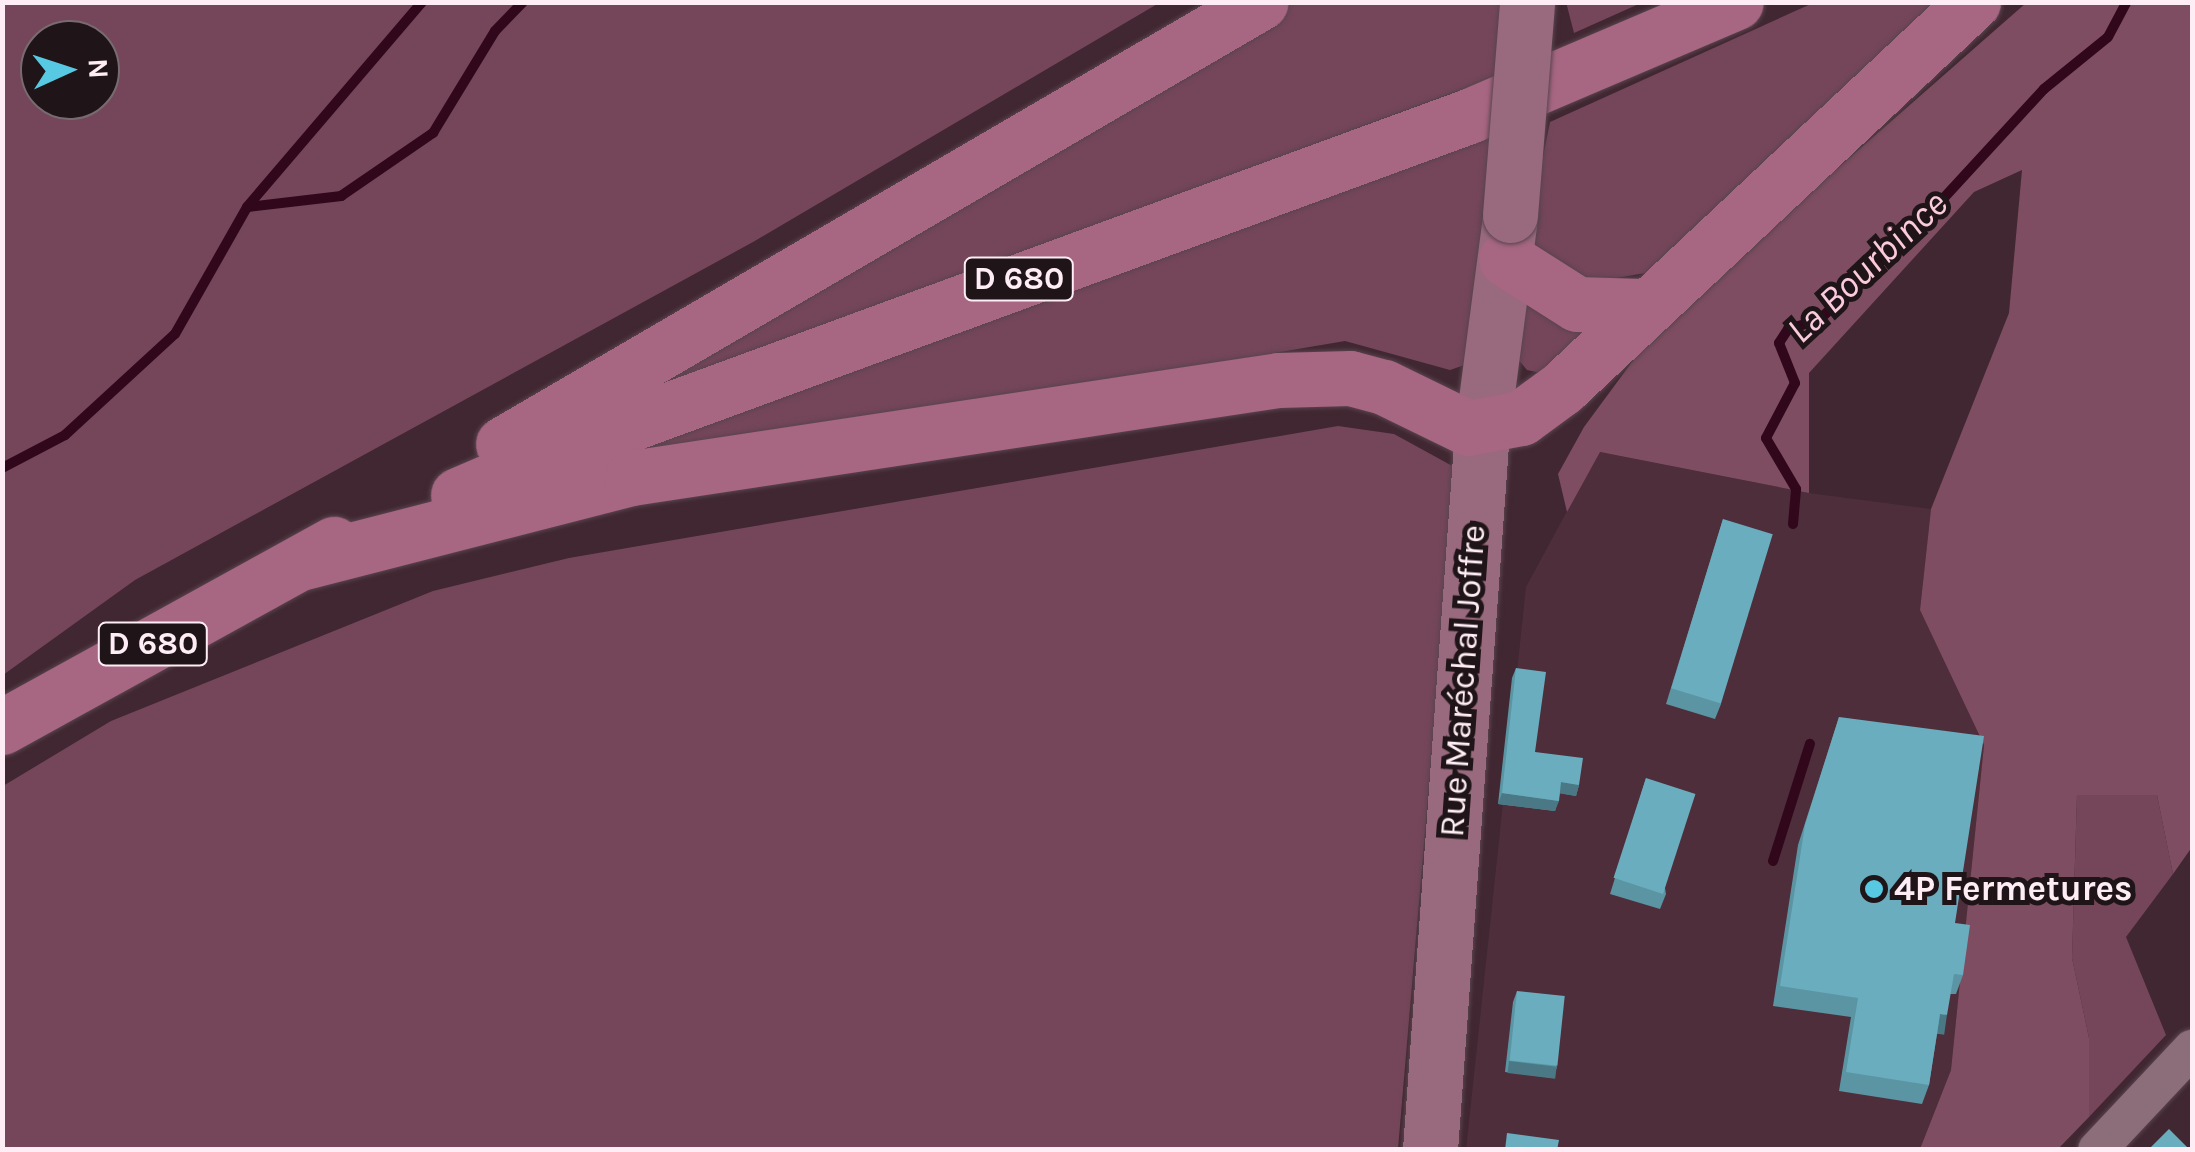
<!DOCTYPE html>
<meta charset="utf-8">
<style>
body{margin:0}
#map{position:relative;width:2195px;height:1152px;overflow:hidden;background:#402731;font-family:Karla,sans-serif}
div>[style]{position:absolute}
.built>*{inset:0;background:#4e2e3b}
.green>*{inset:0;background:#75465a}
.forest>*{inset:0;background:#7e4d61}
.stream>*{height:10px;margin:-5px;padding:0 5px;transform-origin:5px;border-radius:5px;background:#31071c}
.roads{filter:drop-shadow(0 0 2px #5a444e) drop-shadow(0 0 2px #5a444e)}
.minor>*{height:38px;margin:-19px;padding:0 19px;transform-origin:19px;border-radius:19px;background:#8b6e79}
.secondary>*{height:55px;margin:-27.5px;padding:0 27.5px;transform-origin:27.5px;border-radius:27.5px;background:#996a7e}
.primary>*{height:55px;margin:-27.5px;padding:0 27.5px;transform-origin:27.5px;border-radius:27.5px;background:#a76682}
.bridges{filter:drop-shadow(0 0 2px #5a444e) drop-shadow(0 0 2px #5a444e)}
.secondary-bridge>*{height:55px;margin:-27.5px;padding:0 27.5px;transform-origin:27.5px;border-radius:27.5px;background:#996a7e}
.wall>*{inset:0;background:#5b95a3}
.shaded-wall>*{inset:0;background:#4a7985;transform-origin:0 0}
.building>*{inset:0;background:#6aadbe;transform-origin:0 0}
.dots>*{width:28px;height:28px;translate:-50% -50%;box-sizing:border-box;border:5px solid #1f1418;border-radius:50%}
span{translate:-50% -50%;white-space:nowrap;text-align:center;line-height:1.15;-webkit-text-stroke:10px #1f1418;paint-order:stroke}
.shield-label span{padding:2px 8px;background:#1f1418;border:2px solid;border-radius:8px;-webkit-text-stroke-width:0}
.shield-label{font-size:32px;color:#feedf4;font-weight:700}
.street-label{font-size:35px;color:#feedf4}
.poi-label{font-size:35px;color:#feedf4;font-weight:700}
.left{translate:0 -50%;text-align:left}
.water-label{font-size:38px;color:#fbcadd;font-style:italic}
.frame{position:absolute;inset:0;border:5px solid #feedf4;pointer-events:none}
.north{position:absolute;left:20px;top:20px;width:100px;height:100px;box-sizing:border-box;background:#1f1418;border:2px solid #786b70;border-radius:50%;rotate:87deg;font-size:28px;font-weight:700;line-height:40px;text-align:center;color:#feedf4}
.north::after{content:'';display:block;margin:auto;width:35px;height:45px;background:#58c9e3;clip-path:polygon(50% 0,100% 100%,50% 72%,0 100%)}
</style>
<div id="map">
<div class="built">
<i style="clip-path:polygon(1599px 452px,1809px 493px,1931px 509px,1920px 610px,1984px 745px,1951px 1070px,1920px 1149px,1466px 1150px,1526px 587px)"></i>
</div>
<div class="green">
<i style="clip-path:polygon(evenodd,3px 2px,1159px 2px,1159px 3px,753px 242px,135px 580px,3px 675px,3px 2px,100px 40px,100px 100px,40px 100px,40px 40px,100px 40px)"></i>
<i style="clip-path:polygon(1566px 2px,1641px 2px,1641px 3px,1574px 33px)"></i>
<i style="clip-path:polygon(1291px 3px,1502px 3px,1495px 77px,675px 381px,674px 365px)"></i>
<i style="clip-path:polygon(1813px 3px,1950px 3px,1657px 271px,1593px 282px,1554px 266px,1527px 236px,1550px 122px)"></i>
<i style="clip-path:polygon(1492px 135px,1473px 362px,1450px 370px,1345px 341px,732px 446px,596px 463px)"></i>
<i style="clip-path:polygon(1523px 295px,1608px 320px,1541px 373px,1527px 370px,1517px 358px)"></i>
<i style="clip-path:polygon(1338px 426px,1394px 434px,1456px 468px,1398px 1149px,3px 1150px,3px 786px,111px 721px,433px 591px,569px 558px)"></i>
<i style="clip-path:polygon(2077px 795px,2157px 795px,2173px 874px,2126px 937px,2166px 1035px,2089px 1117px,2089px 1038px,2072px 958px)"></i>
</div>
<div class="forest">
<i style="clip-path:polygon(2026px 3px,2192px 3px,2192px 847px,2173px 874px,2157px 795px,2077px 795px,2072px 958px,2089px 1038px,2089px 1117px,2058px 1149px,1920px 1149px,1951px 1070px,1984px 745px,1920px 610px,1931px 509px,2009px 313px,2022px 170px,1974px 192px,1809px 373px,1809px 493px,1600px 452px,1567px 512px,1558px 474px,1584px 427px,1660px 324px)"></i>
</div>
<div class="stream">
<i style="left:248px;top:207px;width:94px;rotate:-6.7deg"></i>
<i style="left:341px;top:196px;width:112px;rotate:-34.4deg"></i>
<i style="left:433px;top:133px;width:119px;rotate:-58.7deg"></i>
<i style="left:495px;top:31px;width:40px;rotate:-46deg"></i>
<i style="left:2px;top:468px;width:71px;rotate:-27.6deg"></i>
<i style="left:65px;top:435px;width:149px;rotate:-42.6deg"></i>
<i style="left:175px;top:334px;width:146px;rotate:-60.4deg"></i>
<i style="left:247px;top:207px;width:270px;rotate:-49.5deg"></i>
<i style="left:1793px;top:524px;width:35px;rotate:-85deg"></i>
<i style="left:1796px;top:489px;width:59px;rotate:-120.5deg"></i>
<i style="left:1766px;top:438px;width:62px;rotate:-62.2deg"></i>
<i style="left:1795px;top:383px;width:43px;rotate:-111.8deg"></i>
<i style="left:1779px;top:343px;width:17px;rotate:-57deg"></i>
<i style="left:1788px;top:329px;width:32px;rotate:-16deg"></i>
<i style="left:1819px;top:320px;width:137px;rotate:-43.5deg"></i>
<i style="left:1918px;top:226px;width:186px;rotate:-47.4deg"></i>
<i style="left:2044px;top:89px;width:82px;rotate:-39.1deg"></i>
<i style="left:2108px;top:37px;width:40px;rotate:-62deg"></i>
<i style="left:1773px;top:861px;width:123px;rotate:-72.5deg"></i>
</div>
<div class="roads">
<div class="minor">
<i style="left:2097px;top:1150px;width:139px;rotate:-46.8deg"></i>
</div>
<div class="secondary">
<i style="left:1430px;top:1150px;width:722px;rotate:-85.87deg"></i>
<i style="left:1482px;top:430px;width:216px;rotate:-82.5deg"></i>
</div>
<div class="primary">
<i style="left:1506px;top:259px;width:84px;rotate:32.4deg"></i>
<i style="left:1577px;top:304px;width:66px;rotate:1.7deg"></i>
<i style="left:503px;top:444px;width:877px;rotate:-30.25deg"></i>
<i style="left:458px;top:495px;width:139px;rotate:-23.3deg"></i>
<i style="left:586px;top:440px;width:941px;rotate:-20.15deg"></i>
<i style="left:1469px;top:116px;width:290px;rotate:-23.1deg"></i>
<i style="left:304px;top:562px;width:338px;rotate:-14.4deg"></i>
<i style="left:631px;top:478px;width:654px;rotate:-8.61deg"></i>
<i style="left:1278px;top:380px;width:72px;rotate:-1.6deg"></i>
<i style="left:1350px;top:378px;width:35px;rotate:15deg"></i>
<i style="left:1384px;top:387px;width:93px;rotate:26deg"></i>
<i style="left:1468px;top:428px;width:54px;rotate:-10.7deg"></i>
<i style="left:1521px;top:418px;width:51px;rotate:-36.2deg"></i>
<i style="left:1562px;top:388px;width:564px;rotate:-43.2deg"></i>
<i style="left:2px;top:727px;width:379px;rotate:-28.9deg"></i>
</div>
</div>
<div class="bridges">
<div class="secondary-bridge">
<i style="left:1510px;top:215px;width:214px;rotate:-85.4deg"></i>
</div>
</div>
<div class="wall">
<i style="clip-path:polygon(1723px 519px,1721px 704px,1715px 719px,1666px 704px)"></i>
<i style="clip-path:polygon(1516px 668px,1535px 752px,1579px 785px,1576px 796px,1560px 793px,1555px 811px,1498px 804px,1512px 678px)"></i>
<i style="clip-path:polygon(1839px 717px,1955px 923px,1963px 975px,1956px 994px,1950px 994px,1940px 1034px,1937px 1034px,1929px 1085px,1922px 1104px,1839px 1091px,1851px 1017px,1773px 1006px,1798px 845px)"></i>
<i style="clip-path:polygon(1646px 778px,1666px 894px,1660px 909px,1610px 894px)"></i>
<i style="clip-path:polygon(1517px 991px,1557px 1067px,1553px 1078px,1505px 1072px,1513px 1002px)"></i>
</div>
<div class="shaded-wall">
<i style="clip-path:polygon(1561px 782px,1579px 785px,1576px 796px,1557px 793px)"></i>
<i style="clip-path:polygon(1502px 793px,1559px 801px,1555px 811px,1498px 804px)"></i>
<i style="left:1940px;top:1014px;width:7px;height:20px;rotate:8deg"></i>
<i style="left:1509px;top:1061px;width:48px;height:12px;rotate:7deg"></i>
</div>
<div class="building">
<i style="left:1723px;top:519px;width:52px;height:177px;rotate:17deg"></i>
<i style="clip-path:polygon(1516px 668px,1546px 672px,1535px 752px,1583px 758px,1579px 785px,1561px 782px,1559px 801px,1502px 793px)"></i>
<i style="clip-path:polygon(1839px 717px,1984px 736px,1955px 923px,1970px 925px,1963px 975px,1954px 974px,1947px 1015px,1940px 1014px,1929px 1085px,1846px 1072px,1858px 998px,1780px 986px,1805px 825px)"></i>
<i style="left:1646px;top:778px;width:52px;height:105px;rotate:18deg"></i>
<i style="left:1517px;top:991px;width:48px;height:70px;rotate:6deg"></i>
<i style="clip-path:polygon(2169px 1129px,2190px 1150px,2148px 1150px)"></i>
<i style="clip-path:polygon(1507px 1133px,1559px 1140px,1557px 1150px,1505px 1150px)"></i>
</div>
<div class="dots">
<i style="left:1874px;top:889px;background:#58c9e3"></i>
</div>
<div class="shield-label">
<span style="left:1019px;top:279px">D 680</span>
<span style="left:153px;top:644px">D 680</span>
</div>
<div class="street-label">
<span style="left:1463px;top:681px;rotate:-86deg">Rue Maréchal Joffre</span>
</div>
<div class="poi-label">
<span class="left" style="left:1894px;top:889px">4P Fermetures</span>
</div>
<div class="water-label">
<span style="left:1867px;top:267px;rotate:-43deg">La Bourbince</span>
</div>
<div class="frame"></div>
<div class="north">N</div>
</div>
